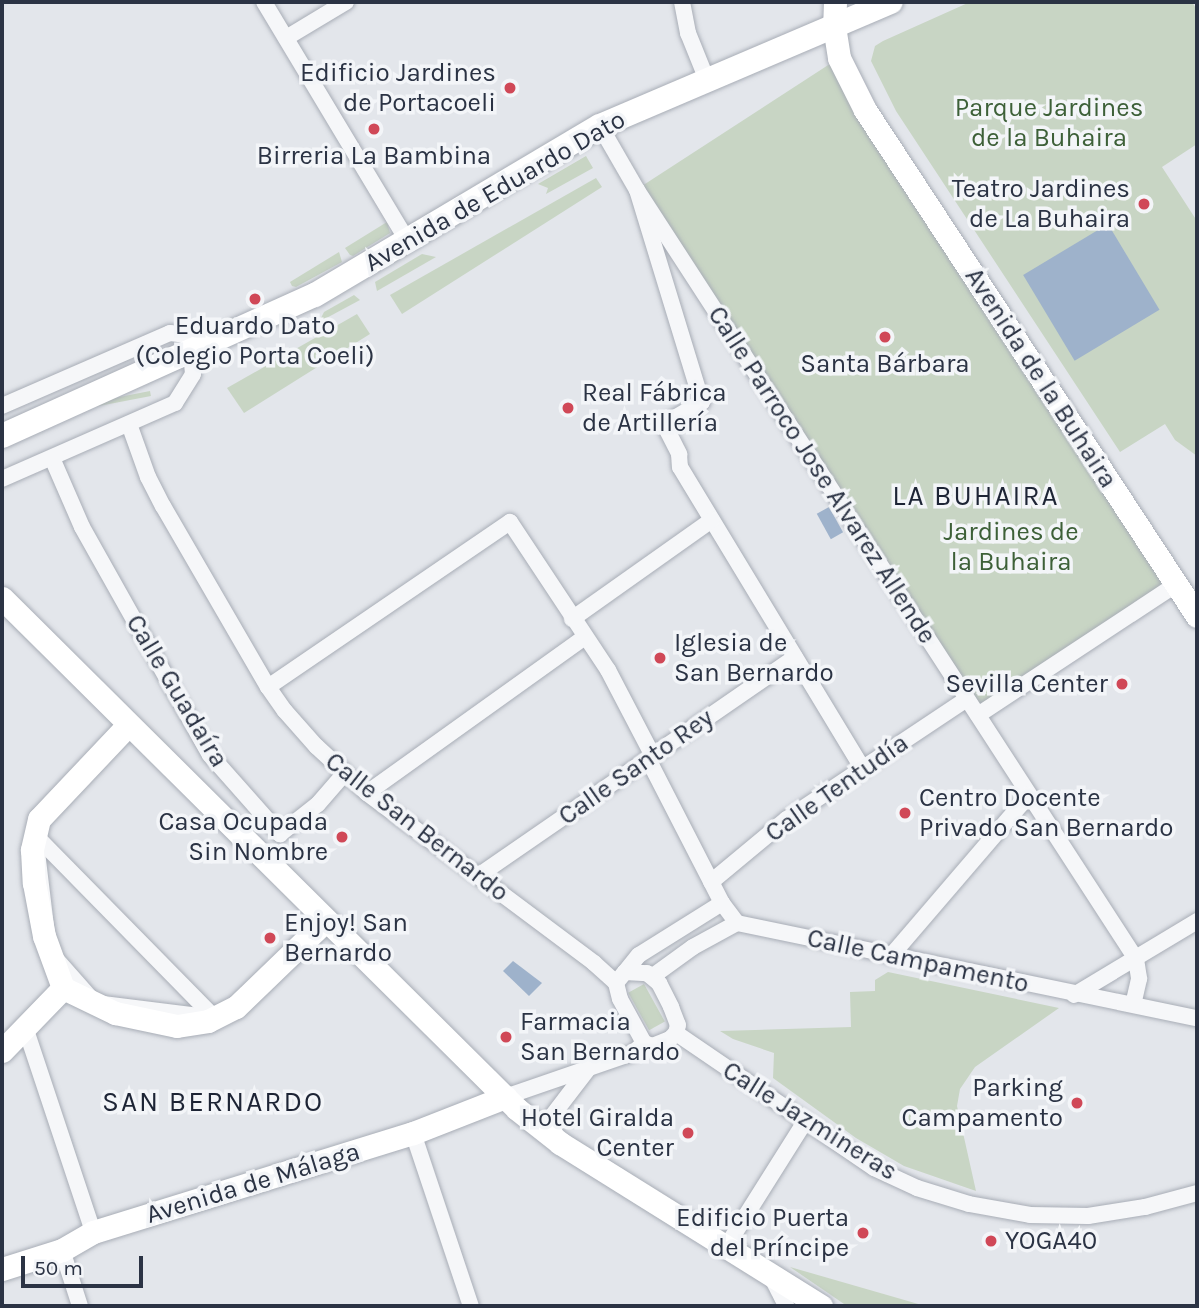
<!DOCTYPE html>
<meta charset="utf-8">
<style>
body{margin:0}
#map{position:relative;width:1199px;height:1308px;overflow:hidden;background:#e3e6eb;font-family:Karla,sans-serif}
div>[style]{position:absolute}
.green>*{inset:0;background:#c8d5c4;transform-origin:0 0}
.water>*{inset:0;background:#9eb2cb;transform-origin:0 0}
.roads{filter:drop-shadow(0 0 2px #a8adb6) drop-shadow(0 0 2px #a8adb6)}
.street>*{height:16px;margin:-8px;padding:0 8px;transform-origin:8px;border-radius:8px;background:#f6f7f9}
.secondary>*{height:23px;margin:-11.5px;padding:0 11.5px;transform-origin:11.5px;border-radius:11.5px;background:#fff}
.primary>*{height:24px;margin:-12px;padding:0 12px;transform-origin:12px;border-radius:12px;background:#fff}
.dots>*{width:19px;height:19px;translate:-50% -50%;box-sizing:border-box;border:4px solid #f3f5f8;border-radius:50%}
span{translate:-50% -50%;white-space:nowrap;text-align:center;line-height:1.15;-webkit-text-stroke:7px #f3f5f8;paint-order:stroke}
.poi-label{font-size:26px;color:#2b3344}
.right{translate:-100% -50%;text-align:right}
.left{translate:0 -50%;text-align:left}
.park-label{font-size:26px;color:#3d6038}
.street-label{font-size:26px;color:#2b3344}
.neighbourhood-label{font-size:28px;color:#1d2435;letter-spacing:2px}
.frame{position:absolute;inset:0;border:4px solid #2b3344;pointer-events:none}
.scale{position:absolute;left:21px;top:1256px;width:122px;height:32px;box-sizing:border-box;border:4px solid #2b3344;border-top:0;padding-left:9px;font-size:21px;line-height:24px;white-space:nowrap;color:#2b3344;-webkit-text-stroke:5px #f3f5f8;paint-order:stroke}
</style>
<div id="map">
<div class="green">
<i style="clip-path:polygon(970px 2px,1192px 2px,1197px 10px,1197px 144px,1162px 167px,1197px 221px,1197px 456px,1175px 440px,1165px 424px,1120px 452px,896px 111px,871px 61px,875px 46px,883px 41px)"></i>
<i style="left:839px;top:58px;width:625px;height:241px;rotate:57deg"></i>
<i style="clip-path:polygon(586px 156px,593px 168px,546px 194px,548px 188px,538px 184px)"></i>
<i style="clip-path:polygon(596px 178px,602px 187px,402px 314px,390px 295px)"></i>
<i style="clip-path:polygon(387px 222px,390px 233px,353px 256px,350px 255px,345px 248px)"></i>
<i style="clip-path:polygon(339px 252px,342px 262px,296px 287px,292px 286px,290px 282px)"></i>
<i style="clip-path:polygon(422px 254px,436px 257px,377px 291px,375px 282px)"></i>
<i style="clip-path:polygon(354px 295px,360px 300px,319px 322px,324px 312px)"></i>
<i style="clip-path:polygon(357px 314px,370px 334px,244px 413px,227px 388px)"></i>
<i style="left:150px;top:391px;width:5px;height:73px;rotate:79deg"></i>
<i style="clip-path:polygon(888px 972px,1059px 1008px,975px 1067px,960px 1089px,957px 1106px,976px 1191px,904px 1166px,856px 1138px,773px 1078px,774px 1053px,733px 1039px,720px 1031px,851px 1027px,850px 992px,875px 991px,875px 980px)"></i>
<i style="left:644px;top:984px;width:43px;height:18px;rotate:61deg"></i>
<i style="clip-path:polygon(790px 1267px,901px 1299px,925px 1306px,847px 1306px)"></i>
</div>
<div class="water">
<i style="left:1108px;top:224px;width:100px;height:99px;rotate:59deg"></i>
<i style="left:829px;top:507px;width:29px;height:14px;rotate:61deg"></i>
<i style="clip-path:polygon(513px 961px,542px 983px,529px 996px,503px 971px)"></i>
</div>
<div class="roads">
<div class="street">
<i style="left:264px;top:2px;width:278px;rotate:59deg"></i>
<i style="left:682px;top:2px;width:32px;rotate:79deg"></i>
<i style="left:688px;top:33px;width:51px;rotate:68deg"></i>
<i style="left:286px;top:38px;width:70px;rotate:-31deg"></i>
<i style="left:600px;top:126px;width:74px;rotate:60deg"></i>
<i style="left:637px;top:190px;width:222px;rotate:73deg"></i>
<i style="left:702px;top:402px;width:44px;rotate:149.9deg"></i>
<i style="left:664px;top:424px;width:34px;rotate:63deg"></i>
<i style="left:679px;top:454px;width:13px;rotate:86deg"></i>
<i style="left:680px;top:467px;width:351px;rotate:58.8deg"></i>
<i style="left:637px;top:190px;width:917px;rotate:57.02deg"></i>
<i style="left:1136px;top:959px;width:20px;rotate:81deg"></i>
<i style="left:1139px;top:979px;width:26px;rotate:103deg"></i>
<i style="left:2px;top:406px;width:183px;rotate:-23.5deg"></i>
<i style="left:170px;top:333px;width:43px;rotate:6.6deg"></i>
<i style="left:129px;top:424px;width:56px;rotate:70.3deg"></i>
<i style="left:148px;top:477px;width:33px;rotate:63deg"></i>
<i style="left:163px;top:506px;width:209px;rotate:59.9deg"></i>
<i style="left:268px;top:687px;width:29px;rotate:55deg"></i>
<i style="left:285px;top:711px;width:47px;rotate:48.5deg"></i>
<i style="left:316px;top:746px;width:69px;rotate:42.7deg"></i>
<i style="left:367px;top:793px;width:284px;rotate:36.8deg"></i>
<i style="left:594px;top:963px;width:30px;rotate:42deg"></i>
<i style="left:52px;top:458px;width:75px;rotate:66.5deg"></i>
<i style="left:82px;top:527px;width:261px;rotate:60.7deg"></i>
<i style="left:210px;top:755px;width:106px;rotate:48.5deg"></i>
<i style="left:280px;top:834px;width:48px;rotate:-38.3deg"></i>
<i style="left:318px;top:804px;width:40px;rotate:-49deg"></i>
<i style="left:2px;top:479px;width:189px;rotate:-23.7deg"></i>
<i style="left:175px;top:403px;width:34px;rotate:-58deg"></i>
<i style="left:193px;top:374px;width:22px;rotate:-95deg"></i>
<i style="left:572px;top:619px;width:171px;rotate:-35.3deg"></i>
<i style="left:268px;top:687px;width:293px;rotate:-34.3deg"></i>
<i style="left:510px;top:522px;width:178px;rotate:56.5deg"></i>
<i style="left:608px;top:670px;width:97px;rotate:62.4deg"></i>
<i style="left:978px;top:715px;width:238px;rotate:-33.4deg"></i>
<i style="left:648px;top:759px;width:162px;rotate:62.8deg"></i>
<i style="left:722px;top:903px;width:25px;rotate:53deg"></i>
<i style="left:367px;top:793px;width:268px;rotate:-35.6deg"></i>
<i style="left:35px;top:835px;width:257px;rotate:45.5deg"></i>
<i style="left:215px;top:1018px;width:121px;rotate:-172.9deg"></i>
<i style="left:95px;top:1003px;width:69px;rotate:-131.5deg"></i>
<i style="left:49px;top:951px;width:117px;rotate:-96.9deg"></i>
<i style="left:478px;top:876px;width:385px;rotate:-34.6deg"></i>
<i style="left:711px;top:882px;width:99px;rotate:-39.7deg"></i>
<i style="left:787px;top:819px;width:216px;rotate:-33.7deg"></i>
<i style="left:891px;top:956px;width:212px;rotate:-49.4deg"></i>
<i style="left:625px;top:972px;width:22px;rotate:-51deg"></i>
<i style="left:639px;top:955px;width:98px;rotate:-32.1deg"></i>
<i style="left:653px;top:976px;width:49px;rotate:-35.9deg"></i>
<i style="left:693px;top:947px;width:50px;rotate:-28.6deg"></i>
<i style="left:737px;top:923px;width:470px;rotate:11.7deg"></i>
<i style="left:616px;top:983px;width:14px;rotate:-51deg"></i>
<i style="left:625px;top:972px;width:22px;rotate:3deg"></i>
<i style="left:647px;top:973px;width:16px;rotate:40deg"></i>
<i style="left:659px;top:983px;width:27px;rotate:63deg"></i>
<i style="left:671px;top:1007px;width:19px;rotate:69deg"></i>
<i style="left:678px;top:1025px;width:8px;rotate:104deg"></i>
<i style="left:676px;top:1033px;width:8px;rotate:135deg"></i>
<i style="left:670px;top:1039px;width:18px;rotate:158deg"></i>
<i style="left:653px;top:1046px;width:9px;rotate:-162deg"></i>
<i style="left:616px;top:983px;width:16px;rotate:76deg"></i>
<i style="left:620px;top:999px;width:50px;rotate:61.4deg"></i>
<i style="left:1074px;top:995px;width:144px;rotate:-31deg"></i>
<i style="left:25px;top:1027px;width:216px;rotate:71.6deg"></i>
<i style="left:676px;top:1033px;width:240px;rotate:34.3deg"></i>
<i style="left:874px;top:1168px;width:47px;rotate:24.9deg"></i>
<i style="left:917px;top:1188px;width:54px;rotate:17.1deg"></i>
<i style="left:969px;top:1204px;width:62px;rotate:10.2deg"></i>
<i style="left:1030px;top:1215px;width:58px;rotate:1deg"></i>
<i style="left:1088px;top:1216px;width:58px;rotate:-9deg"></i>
<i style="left:1145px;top:1207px;width:54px;rotate:-15.1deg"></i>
<i style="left:505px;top:1097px;width:135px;rotate:-19deg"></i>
<i style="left:633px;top:1053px;width:15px;rotate:-42deg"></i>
<i style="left:413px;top:1133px;width:182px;rotate:71.5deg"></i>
<i style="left:559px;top:1141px;width:16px;rotate:-117deg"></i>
<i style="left:552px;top:1127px;width:11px;rotate:-90deg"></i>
<i style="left:552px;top:1116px;width:59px;rotate:-52.5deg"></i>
<i style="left:726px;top:1247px;width:146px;rotate:-57.8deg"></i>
<i style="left:62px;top:1250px;width:59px;rotate:72.2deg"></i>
<i style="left:771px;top:1276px;width:34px;rotate:63deg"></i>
</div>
<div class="secondary">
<i style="left:835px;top:2px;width:24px;rotate:92deg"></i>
<i style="left:834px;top:26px;width:32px;rotate:81deg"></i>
<i style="left:839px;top:58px;width:58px;rotate:63.4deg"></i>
<i style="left:865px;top:110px;width:605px;rotate:56.73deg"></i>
<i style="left:2px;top:598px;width:725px;rotate:44.78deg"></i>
<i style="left:517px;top:1109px;width:55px;rotate:38.3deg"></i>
<i style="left:560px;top:1143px;width:308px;rotate:32deg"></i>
<i style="left:128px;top:725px;width:129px;rotate:133.4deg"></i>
<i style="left:39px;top:819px;width:32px;rotate:103deg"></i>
<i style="left:32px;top:850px;width:33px;rotate:87deg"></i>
<i style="left:34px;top:883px;width:54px;rotate:79.3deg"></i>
<i style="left:44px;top:936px;width:55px;rotate:69.9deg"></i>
<i style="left:63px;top:988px;width:58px;rotate:25.7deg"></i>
<i style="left:115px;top:1013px;width:63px;rotate:11.8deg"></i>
<i style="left:177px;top:1026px;width:31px;rotate:-9deg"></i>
<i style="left:208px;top:1021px;width:31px;rotate:-27deg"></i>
<i style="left:236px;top:1007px;width:125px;rotate:-44deg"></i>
<i style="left:2px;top:1051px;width:88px;rotate:-45.9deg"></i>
<i style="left:2px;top:1269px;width:63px;rotate:-17.6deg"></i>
<i style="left:62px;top:1250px;width:36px;rotate:-30deg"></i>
<i style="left:93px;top:1232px;width:335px;rotate:-17.2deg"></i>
<i style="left:413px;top:1133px;width:99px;rotate:-21.4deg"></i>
</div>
<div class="primary">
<i style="left:2px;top:436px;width:343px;rotate:-24.3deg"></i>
<i style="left:315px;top:295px;width:331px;rotate:-30.7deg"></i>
<i style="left:600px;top:126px;width:316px;rotate:-23.1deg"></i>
</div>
</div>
<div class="dots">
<i style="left:510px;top:88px;background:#d04857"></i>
<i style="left:374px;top:129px;background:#d04857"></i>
<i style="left:1144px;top:204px;background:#d04857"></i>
<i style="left:255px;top:299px;background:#d04857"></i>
<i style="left:885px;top:337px;background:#d04857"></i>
<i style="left:568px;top:408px;background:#d04857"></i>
<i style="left:660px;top:658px;background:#d04857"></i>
<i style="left:1122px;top:684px;background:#d04857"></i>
<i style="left:905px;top:813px;background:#d04857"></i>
<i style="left:342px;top:837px;background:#d04857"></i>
<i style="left:270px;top:938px;background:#d04857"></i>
<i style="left:506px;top:1037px;background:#d04857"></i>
<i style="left:1077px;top:1103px;background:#d04857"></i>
<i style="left:688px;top:1133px;background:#d04857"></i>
<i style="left:863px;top:1233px;background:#d04857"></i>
<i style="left:991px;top:1241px;background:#d04857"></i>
</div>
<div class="poi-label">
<span class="right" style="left:496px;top:88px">Edificio Jardines<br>de Portacoeli</span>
<span style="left:374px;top:156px">Birreria La Bambina</span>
<span class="right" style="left:1130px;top:204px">Teatro Jardines<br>de La Buhaira</span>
<span style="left:255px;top:341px">Eduardo Dato<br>(Colegio Porta Coeli)</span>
<span style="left:885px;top:364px">Santa Bárbara</span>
<span class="left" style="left:582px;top:408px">Real Fábrica<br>de Artillería</span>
<span class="left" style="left:674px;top:658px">Iglesia de<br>San Bernardo</span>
<span class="right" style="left:1108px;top:684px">Sevilla Center</span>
<span class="left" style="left:919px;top:813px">Centro Docente<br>Privado San Bernardo</span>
<span class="right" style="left:328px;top:837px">Casa Ocupada<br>Sin Nombre</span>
<span class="left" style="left:284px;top:938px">Enjoy! San<br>Bernardo</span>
<span class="left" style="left:520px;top:1037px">Farmacia<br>San Bernardo</span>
<span class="right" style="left:1063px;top:1103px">Parking<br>Campamento</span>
<span class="right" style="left:674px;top:1133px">Hotel Giralda<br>Center</span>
<span class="right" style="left:849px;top:1233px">Edificio Puerta<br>del Príncipe</span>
<span class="left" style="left:1005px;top:1241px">YOGA40</span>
</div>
<div class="park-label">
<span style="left:1049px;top:123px">Parque Jardines<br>de la Buhaira</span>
<span style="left:1011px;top:547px">Jardines de<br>la Buhaira</span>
</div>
<div class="street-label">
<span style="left:495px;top:191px;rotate:-30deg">Avenida de Eduardo Dato</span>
<span style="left:1041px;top:378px;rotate:57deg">Avenida de la Buhaira</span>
<span style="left:822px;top:475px;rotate:57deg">Calle Parroco Jose Alvarez Allende</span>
<span style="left:177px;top:691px;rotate:59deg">Calle Guadaíra</span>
<span style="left:636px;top:767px;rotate:-35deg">Calle Santo Rey</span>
<span style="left:837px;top:788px;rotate:-35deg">Calle Tentudía</span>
<span style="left:417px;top:827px;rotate:38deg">Calle San Bernardo</span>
<span style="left:918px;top:961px;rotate:12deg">Calle Campamento</span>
<span style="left:810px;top:1121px;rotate:32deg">Calle Jazmineras</span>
<span style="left:253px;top:1183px;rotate:-17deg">Avenida de Málaga</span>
</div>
<div class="neighbourhood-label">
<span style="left:976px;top:496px">LA BUHAIRA</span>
<span style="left:213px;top:1102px">SAN BERNARDO</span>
</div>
<div class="frame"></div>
<div class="scale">50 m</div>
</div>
